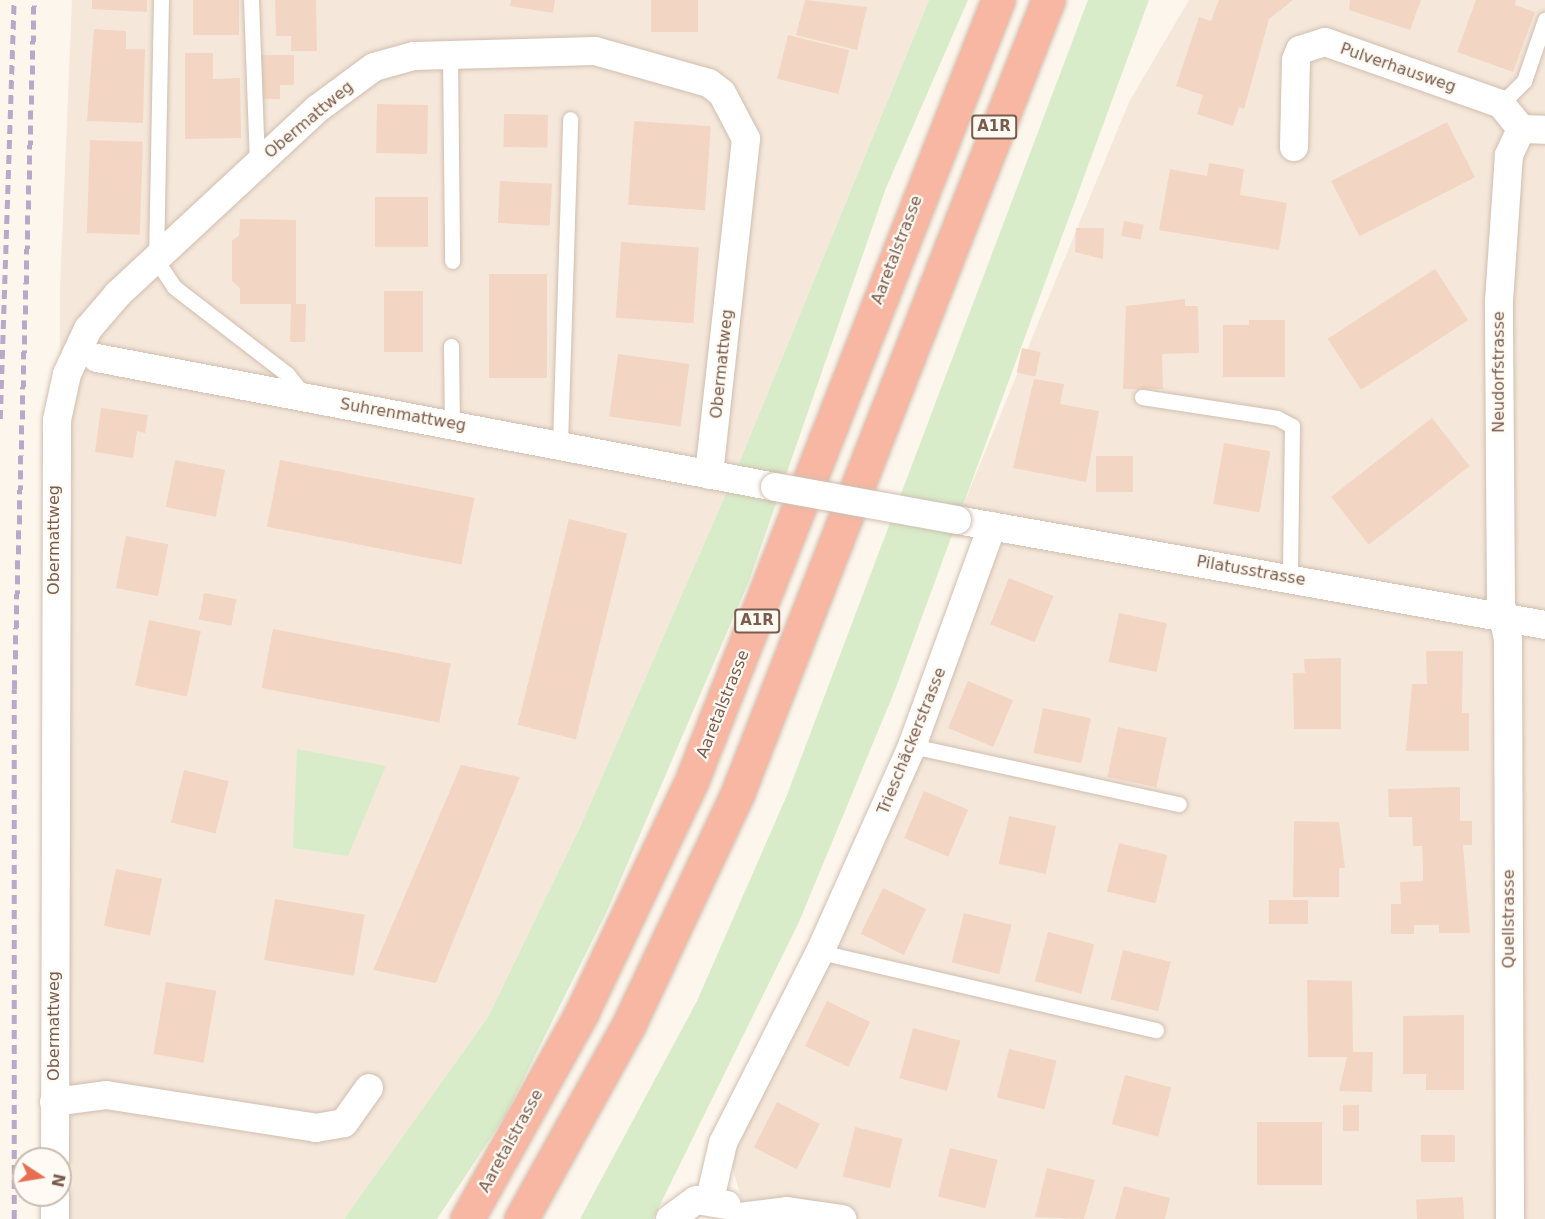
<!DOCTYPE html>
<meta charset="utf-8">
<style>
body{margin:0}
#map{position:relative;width:1545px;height:1219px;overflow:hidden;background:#fdf6ec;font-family:"DejaVu Sans",sans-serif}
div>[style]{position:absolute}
.residential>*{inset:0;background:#f5e8da}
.green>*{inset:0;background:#d8ecc9}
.building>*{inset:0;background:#f3d5c3;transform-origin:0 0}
.roads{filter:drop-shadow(0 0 2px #d1beb0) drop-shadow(0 0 2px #d1beb0)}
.lane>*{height:15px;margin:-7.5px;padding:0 7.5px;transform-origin:7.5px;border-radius:7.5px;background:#fff}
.street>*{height:28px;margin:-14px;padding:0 14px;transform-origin:14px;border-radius:14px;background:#fff}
.highway>*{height:33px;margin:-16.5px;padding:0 16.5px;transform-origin:16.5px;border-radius:16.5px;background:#f7b7a3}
.rail>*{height:4.5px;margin-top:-2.25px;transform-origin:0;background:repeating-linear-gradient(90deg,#b9a8c9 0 9px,transparent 0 15px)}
.bridges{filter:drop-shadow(0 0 2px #d1beb0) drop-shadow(0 0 2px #d1beb0)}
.street-bridge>*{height:28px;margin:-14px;padding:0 14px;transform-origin:14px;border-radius:14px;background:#fff}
span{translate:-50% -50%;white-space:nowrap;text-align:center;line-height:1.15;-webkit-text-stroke:4.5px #fffaf3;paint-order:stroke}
.shield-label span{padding:2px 4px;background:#fffaf3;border:2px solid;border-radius:4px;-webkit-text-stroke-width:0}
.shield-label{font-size:15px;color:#7a5c4d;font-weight:700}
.street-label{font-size:16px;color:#7a5c4d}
.north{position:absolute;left:12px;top:1147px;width:60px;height:60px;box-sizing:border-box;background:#fffaf3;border:2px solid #cabbb1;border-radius:50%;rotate:102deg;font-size:16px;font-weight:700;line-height:24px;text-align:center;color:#7a5c4d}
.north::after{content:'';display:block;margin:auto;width:21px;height:27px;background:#e76f51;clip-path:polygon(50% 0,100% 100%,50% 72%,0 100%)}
</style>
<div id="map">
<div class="residential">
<i style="clip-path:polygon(72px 0,929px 0,732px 480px,581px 825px,488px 1017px,344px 1219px,55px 1219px,60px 1195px,60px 288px)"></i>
<i style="clip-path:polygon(1189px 0,1545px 0,1545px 1219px,747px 1219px,726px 1145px,1008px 515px,962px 508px,1129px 102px)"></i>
</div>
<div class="green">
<i style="clip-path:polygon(929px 0,968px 0,886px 188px,749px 581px,608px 909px,505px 1116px,437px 1219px,344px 1219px,488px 1017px,581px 825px,732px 480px)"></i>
<i style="clip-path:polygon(1088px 0,1149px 0,895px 690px,799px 922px,653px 1219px,580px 1219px,697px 1001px,787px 795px)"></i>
<i style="clip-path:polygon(297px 749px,386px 766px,348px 856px,293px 848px)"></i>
</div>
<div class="building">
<i style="clip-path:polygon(92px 0,147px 0,147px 12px,92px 9px)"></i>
<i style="left:193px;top:0;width:46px;height:35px"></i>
<i style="clip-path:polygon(275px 0,316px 0,317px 51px,291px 51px,291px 36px,276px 36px)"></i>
<i style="clip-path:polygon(511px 0,555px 0,553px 13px,510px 6px)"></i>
<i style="left:651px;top:0;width:47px;height:32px"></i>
<i style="clip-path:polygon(805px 0,867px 7px,857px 50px,796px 35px)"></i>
<i style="clip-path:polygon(1219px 0,1293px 0,1269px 19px,1244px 109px,1239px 107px,1233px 126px,1197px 114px,1203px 95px,1176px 86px,1199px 17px,1211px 21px)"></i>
<i style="clip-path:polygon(1350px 0,1421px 0,1410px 30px,1349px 10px)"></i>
<i style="clip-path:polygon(1476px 0,1516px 0,1515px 5px,1535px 12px,1513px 72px,1457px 52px)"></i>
<i style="clip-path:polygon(94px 29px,126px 31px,126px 49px,145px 49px,143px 123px,87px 121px)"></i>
<i style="left:788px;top:35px;width:63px;height:45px;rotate:14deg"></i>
<i style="clip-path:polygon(185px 53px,213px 53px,213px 79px,240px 78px,241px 138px,185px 139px)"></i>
<i style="clip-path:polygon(259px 55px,294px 55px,294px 85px,280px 85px,280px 99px,260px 99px)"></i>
<i style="left:377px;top:104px;width:51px;height:49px;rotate:1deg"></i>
<i style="left:504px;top:114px;width:44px;height:33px;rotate:1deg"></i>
<i style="left:634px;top:121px;width:77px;height:84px;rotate:4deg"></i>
<i style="left:1447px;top:122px;width:62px;height:130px;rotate:63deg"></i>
<i style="left:90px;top:140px;width:53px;height:93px;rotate:2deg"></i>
<i style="clip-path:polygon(1209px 163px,1244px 169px,1240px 195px,1287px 203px,1279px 250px,1159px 230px,1170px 169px,1207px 176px)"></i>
<i style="left:500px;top:181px;width:52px;height:42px;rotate:3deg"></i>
<i style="left:375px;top:197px;width:53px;height:50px"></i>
<i style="clip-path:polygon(240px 219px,296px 220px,296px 304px,306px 304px,305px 342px,290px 342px,291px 304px,240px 304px,240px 288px,232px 281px,232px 241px,239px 235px)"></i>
<i style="left:1124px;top:221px;width:20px;height:15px;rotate:11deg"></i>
<i style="clip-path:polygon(1076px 228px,1104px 228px,1103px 259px,1075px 252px)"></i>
<i style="left:621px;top:242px;width:78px;height:76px;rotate:4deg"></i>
<i style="left:1435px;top:269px;width:61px;height:128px;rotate:57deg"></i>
<i style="left:547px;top:274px;width:104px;height:58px;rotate:90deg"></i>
<i style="left:384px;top:291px;width:39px;height:61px"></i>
<i style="clip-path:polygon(1185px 299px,1185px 306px,1198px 306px,1199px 353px,1162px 354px,1163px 389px,1123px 389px,1126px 306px)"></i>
<i style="clip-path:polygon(1249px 320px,1285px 320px,1285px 377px,1223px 377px,1223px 325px,1249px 325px)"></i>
<i style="left:1022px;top:348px;width:19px;height:25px;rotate:12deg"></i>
<i style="left:618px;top:354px;width:72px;height:63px;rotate:8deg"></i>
<i style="clip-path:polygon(1034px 379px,1064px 384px,1060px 404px,1099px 411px,1086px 482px,1013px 468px)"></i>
<i style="clip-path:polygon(101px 408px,148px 415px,145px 433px,137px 431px,133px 458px,95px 452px)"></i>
<i style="left:1432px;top:418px;width:61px;height:128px;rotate:52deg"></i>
<i style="left:1224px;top:443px;width:47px;height:62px;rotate:10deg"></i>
<i style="left:1096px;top:456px;width:37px;height:36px"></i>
<i style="left:175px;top:460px;width:51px;height:48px;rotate:11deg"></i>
<i style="left:280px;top:460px;width:198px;height:68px;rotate:11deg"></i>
<i style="left:569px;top:519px;width:60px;height:212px;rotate:14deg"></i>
<i style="left:126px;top:536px;width:43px;height:53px;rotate:11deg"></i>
<i style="left:1009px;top:578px;width:48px;height:50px;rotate:22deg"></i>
<i style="left:204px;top:593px;width:33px;height:27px;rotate:11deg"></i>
<i style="left:1119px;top:613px;width:49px;height:50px;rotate:12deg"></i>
<i style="left:149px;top:620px;width:53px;height:67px;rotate:12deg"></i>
<i style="left:273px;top:629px;width:181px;height:60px;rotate:11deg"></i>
<i style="clip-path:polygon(1426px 651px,1463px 651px,1462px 713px,1469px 713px,1469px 751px,1406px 751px,1412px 684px,1427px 684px)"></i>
<i style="clip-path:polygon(1341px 658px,1341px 729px,1294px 729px,1293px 673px,1305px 673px,1304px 659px)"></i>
<i style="left:968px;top:681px;width:49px;height:51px;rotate:23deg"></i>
<i style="left:1043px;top:708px;width:49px;height:46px;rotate:12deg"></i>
<i style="left:1118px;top:727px;width:50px;height:51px;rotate:12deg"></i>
<i style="clip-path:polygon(461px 765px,520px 777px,436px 983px,373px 970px)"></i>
<i style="left:184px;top:770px;width:46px;height:54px;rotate:14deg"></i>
<i style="clip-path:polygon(1460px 787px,1460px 821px,1472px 821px,1472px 845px,1463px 845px,1470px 933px,1439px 933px,1439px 925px,1414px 925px,1414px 934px,1391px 934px,1391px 904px,1401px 904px,1400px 882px,1423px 881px,1423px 865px,1422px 846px,1413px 846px,1412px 817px,1389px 817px,1388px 789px)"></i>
<i style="left:924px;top:791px;width:48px;height:51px;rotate:23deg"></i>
<i style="left:1009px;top:816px;width:48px;height:49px;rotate:12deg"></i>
<i style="clip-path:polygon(1294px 821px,1339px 822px,1345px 868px,1339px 868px,1339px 897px,1293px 897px)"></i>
<i style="left:1119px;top:843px;width:50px;height:50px;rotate:14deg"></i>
<i style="left:116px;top:869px;width:47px;height:58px;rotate:12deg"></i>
<i style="left:883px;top:888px;width:48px;height:51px;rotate:26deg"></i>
<i style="left:275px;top:899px;width:91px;height:62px;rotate:10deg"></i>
<i style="left:1269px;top:900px;width:39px;height:24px"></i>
<i style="left:964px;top:913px;width:49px;height:51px;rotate:14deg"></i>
<i style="left:1048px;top:932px;width:48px;height:51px;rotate:15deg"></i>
<i style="left:1123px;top:950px;width:49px;height:51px;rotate:14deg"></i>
<i style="clip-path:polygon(1307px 980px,1352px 981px,1353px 1052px,1373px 1052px,1372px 1092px,1339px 1091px,1347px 1057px,1308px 1057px)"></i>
<i style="left:166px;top:982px;width:51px;height:73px;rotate:10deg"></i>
<i style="left:827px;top:1001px;width:48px;height:50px;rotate:26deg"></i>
<i style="clip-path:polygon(1464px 1015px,1464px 1090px,1426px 1090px,1426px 1074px,1403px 1074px,1403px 1016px)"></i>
<i style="left:913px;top:1028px;width:49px;height:52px;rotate:15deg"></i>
<i style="left:1009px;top:1049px;width:49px;height:50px;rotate:14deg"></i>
<i style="left:1125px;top:1075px;width:48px;height:51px;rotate:15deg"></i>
<i style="left:777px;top:1102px;width:48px;height:51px;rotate:27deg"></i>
<i style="left:1343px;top:1105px;width:16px;height:26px"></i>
<i style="left:1257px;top:1122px;width:65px;height:63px"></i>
<i style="left:855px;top:1127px;width:49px;height:51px;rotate:14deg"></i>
<i style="left:1455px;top:1135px;width:27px;height:34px;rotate:90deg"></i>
<i style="left:950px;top:1148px;width:49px;height:50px;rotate:14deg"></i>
<i style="clip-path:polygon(1047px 1168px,1095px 1180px,1084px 1219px,1035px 1217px)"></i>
<i style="clip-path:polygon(1124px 1186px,1170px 1198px,1165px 1219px,1115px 1219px)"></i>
<i style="left:1463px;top:1197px;width:22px;height:47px;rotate:87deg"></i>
</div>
<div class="roads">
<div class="lane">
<i style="left:161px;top:0;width:260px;rotate:91.1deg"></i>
<i style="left:156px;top:260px;width:32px;rotate:56deg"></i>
<i style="left:174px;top:287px;width:143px;rotate:37.6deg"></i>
<i style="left:287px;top:374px;width:28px;rotate:51deg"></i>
<i style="left:251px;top:0;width:164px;rotate:87.9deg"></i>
<i style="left:450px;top:55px;width:206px;rotate:89.4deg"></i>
<i style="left:1501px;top:104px;width:33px;rotate:-45deg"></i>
<i style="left:1524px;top:81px;width:65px;rotate:-71deg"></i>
<i style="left:451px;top:346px;width:77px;rotate:89.3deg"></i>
<i style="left:1142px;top:397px;width:137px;rotate:8.8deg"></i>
<i style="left:1277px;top:418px;width:17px;rotate:28deg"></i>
<i style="left:1292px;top:426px;width:152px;rotate:90.8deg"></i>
<i style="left:560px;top:444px;width:325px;rotate:-88.2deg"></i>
<i style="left:912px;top:746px;width:273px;rotate:12.3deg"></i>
<i style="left:820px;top:952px;width:345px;rotate:13.1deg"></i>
</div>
<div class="street">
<i style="left:1294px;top:147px;width:87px;rotate:-88.7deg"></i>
<i style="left:1296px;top:60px;width:11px;rotate:-68deg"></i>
<i style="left:1300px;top:50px;width:26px;rotate:-18deg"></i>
<i style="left:1325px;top:42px;width:187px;rotate:19.4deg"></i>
<i style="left:1501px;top:104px;width:32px;rotate:51deg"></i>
<i style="left:1521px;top:129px;width:24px;rotate:2deg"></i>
<i style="left:97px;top:358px;width:690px;rotate:10.77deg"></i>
<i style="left:957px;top:520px;width:597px;rotate:10.12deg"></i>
<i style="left:54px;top:1102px;width:52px;rotate:-7.7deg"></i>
<i style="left:106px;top:1095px;width:213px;rotate:8.9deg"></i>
<i style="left:316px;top:1128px;width:28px;rotate:-10deg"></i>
<i style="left:344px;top:1123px;width:43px;rotate:-54.5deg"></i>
<i style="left:55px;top:1159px;width:739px;rotate:-89.84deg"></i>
<i style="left:57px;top:420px;width:47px;rotate:-77.7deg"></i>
<i style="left:67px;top:374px;width:50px;rotate:-65deg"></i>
<i style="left:88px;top:329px;width:46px;rotate:-49.4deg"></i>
<i style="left:118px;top:294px;width:272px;rotate:-42.9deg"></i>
<i style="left:317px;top:109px;width:71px;rotate:-36.4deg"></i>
<i style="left:374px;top:67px;width:41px;rotate:-15.4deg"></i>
<i style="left:414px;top:56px;width:181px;rotate:-1.6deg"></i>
<i style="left:595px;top:51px;width:118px;rotate:15.7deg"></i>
<i style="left:709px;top:83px;width:16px;rotate:38deg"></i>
<i style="left:722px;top:93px;width:52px;rotate:62.4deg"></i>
<i style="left:746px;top:139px;width:338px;rotate:96.3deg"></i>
<i style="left:55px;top:1195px;width:24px;rotate:90deg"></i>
<i style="left:710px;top:1199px;width:57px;rotate:-76.9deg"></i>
<i style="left:723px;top:1143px;width:214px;rotate:-63.1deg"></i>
<i style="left:820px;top:952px;width:226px;rotate:-65.9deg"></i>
<i style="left:912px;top:746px;width:234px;rotate:-70deg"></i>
<i style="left:740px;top:1217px;width:47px;rotate:-7.3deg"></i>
<i style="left:787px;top:1211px;width:56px;rotate:8.3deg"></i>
<i style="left:670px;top:1219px;width:32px;rotate:-36deg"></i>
<i style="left:696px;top:1200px;width:31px;rotate:9deg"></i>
<i style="left:1510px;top:1219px;width:579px;rotate:-90.2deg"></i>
<i style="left:1508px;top:640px;width:36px;rotate:-101deg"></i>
<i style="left:1501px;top:605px;width:304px;rotate:-90.4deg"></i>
<i style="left:1499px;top:301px;width:146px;rotate:-86.1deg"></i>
<i style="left:1509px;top:155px;width:29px;rotate:-65deg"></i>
</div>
<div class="highway">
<i style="left:467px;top:1219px;width:235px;rotate:-60.9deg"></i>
<i style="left:581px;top:1014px;width:259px;rotate:-64.6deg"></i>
<i style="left:692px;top:780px;width:838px;rotate:-68.58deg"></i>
<i style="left:521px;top:1219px;width:223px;rotate:-61deg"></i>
<i style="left:629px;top:1024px;width:256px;rotate:-64.8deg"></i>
<i style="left:738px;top:792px;width:851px;rotate:-68.62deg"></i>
</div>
</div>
<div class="rail">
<i style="left:0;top:419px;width:419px;rotate:-88.1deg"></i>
<i style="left:14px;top:1219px;width:530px;rotate:-90deg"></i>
<i style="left:14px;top:689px;width:689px;rotate:-88.34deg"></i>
</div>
<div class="bridges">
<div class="street-bridge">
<i style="left:775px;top:487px;width:185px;rotate:10.3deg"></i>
</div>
</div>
<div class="shield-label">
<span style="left:994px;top:127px">A1R</span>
<span style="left:757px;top:621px">A1R</span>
</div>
<div class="street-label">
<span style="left:1398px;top:68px;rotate:19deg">Pulverhausweg</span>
<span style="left:309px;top:120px;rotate:-40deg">Obermattweg</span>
<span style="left:897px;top:250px;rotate:-69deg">Aaretalstrasse</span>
<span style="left:722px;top:364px;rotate:-84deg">Obermattweg</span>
<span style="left:1499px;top:372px;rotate:-90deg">Neudorfstrasse</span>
<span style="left:403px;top:415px;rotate:10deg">Suhrenmattweg</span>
<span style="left:54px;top:540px;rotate:-90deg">Obermattweg</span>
<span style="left:1251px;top:571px;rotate:10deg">Pilatusstrasse</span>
<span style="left:723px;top:704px;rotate:-68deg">Aaretalstrasse</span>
<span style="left:912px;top:741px;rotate:-68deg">Trieschäckerstrasse</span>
<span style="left:1509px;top:919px;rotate:-90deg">Quellstrasse</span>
<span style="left:54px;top:1026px;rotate:-90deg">Obermattweg</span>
<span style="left:511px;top:1141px;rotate:-61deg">Aaretalstrasse</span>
</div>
<div class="north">N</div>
</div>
